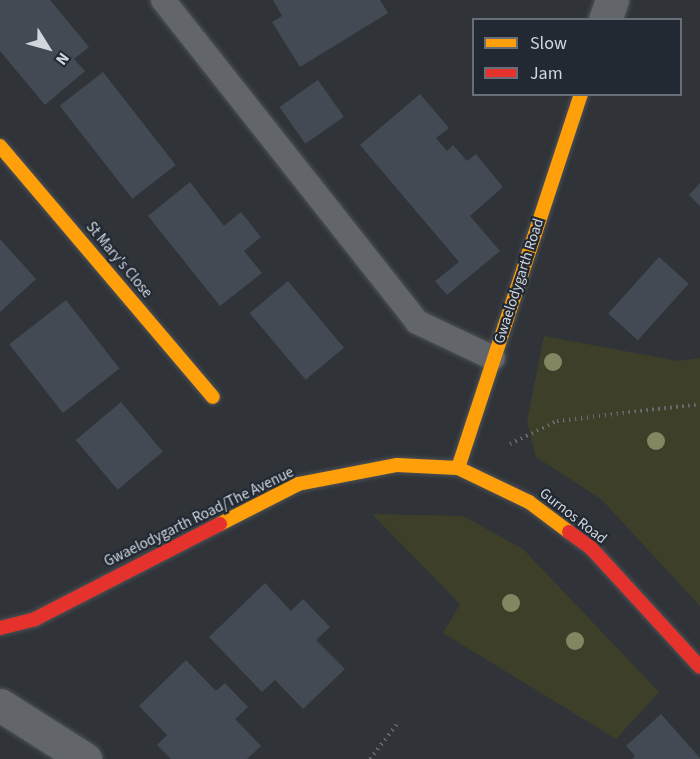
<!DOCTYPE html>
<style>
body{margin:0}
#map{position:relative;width:700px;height:759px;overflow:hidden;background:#303439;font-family:"Source Sans 3",sans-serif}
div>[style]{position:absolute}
.green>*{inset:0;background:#3d3f28}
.building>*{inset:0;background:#434a53;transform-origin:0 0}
.path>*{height:4px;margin-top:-2px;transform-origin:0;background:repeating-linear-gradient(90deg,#686a6f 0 1.5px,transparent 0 6px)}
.roads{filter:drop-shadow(0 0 2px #4d5155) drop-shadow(0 0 2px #4d5155)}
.lane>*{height:24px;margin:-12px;padding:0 12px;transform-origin:12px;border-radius:12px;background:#626569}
.street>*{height:33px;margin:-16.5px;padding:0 16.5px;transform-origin:16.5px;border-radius:16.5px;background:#626569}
.slow>*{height:14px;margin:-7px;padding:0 7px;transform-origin:7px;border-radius:7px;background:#ff9f0a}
.jam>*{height:14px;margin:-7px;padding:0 7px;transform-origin:7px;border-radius:7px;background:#e5322d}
.trees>*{width:18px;height:18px;margin:-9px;border-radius:50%;background:#828761}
span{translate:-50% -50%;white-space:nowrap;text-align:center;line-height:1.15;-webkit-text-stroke:4.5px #222933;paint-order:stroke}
.street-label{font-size:15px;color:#d1d6dc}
.legend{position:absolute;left:472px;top:18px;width:210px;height:78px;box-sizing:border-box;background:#222933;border:2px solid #686e77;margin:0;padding:8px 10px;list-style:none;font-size:18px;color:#d1d6dc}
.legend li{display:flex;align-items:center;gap:12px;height:30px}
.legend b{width:30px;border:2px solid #686e77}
.north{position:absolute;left:18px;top:18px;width:60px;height:60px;-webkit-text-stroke:4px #222933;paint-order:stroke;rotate:127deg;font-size:16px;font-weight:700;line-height:24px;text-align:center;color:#d1d6dc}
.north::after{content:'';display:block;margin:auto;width:21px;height:27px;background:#d1d6dc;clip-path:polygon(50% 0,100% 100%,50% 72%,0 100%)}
</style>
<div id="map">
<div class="green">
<i style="clip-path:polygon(544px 336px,678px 361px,700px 358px,700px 606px,601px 499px,536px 457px,527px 421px)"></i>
<i style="clip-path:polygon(372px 514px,463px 516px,523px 549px,659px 692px,616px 739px,443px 633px,460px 604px)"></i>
</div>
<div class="building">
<i style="clip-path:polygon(0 0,50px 0,89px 47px,74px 59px,85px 71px,45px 105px,0 51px)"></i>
<i style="clip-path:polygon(273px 0,380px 0,388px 13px,300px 67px,272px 22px,282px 16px)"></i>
<i style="left:103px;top:72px;width:118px;height:55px;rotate:52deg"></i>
<i style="left:318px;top:80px;width:45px;height:47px;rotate:55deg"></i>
<i style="clip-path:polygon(420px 94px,449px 128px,436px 138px,447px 151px,453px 145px,467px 161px,476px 154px,503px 187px,470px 216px,500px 251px,447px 295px,435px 281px,459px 262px,360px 145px)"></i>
<i style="clip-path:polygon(190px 182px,224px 226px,241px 212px,261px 237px,244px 251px,262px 273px,220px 306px,148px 216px)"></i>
<i style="clip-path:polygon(700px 183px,700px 206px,689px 195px)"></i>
<i style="clip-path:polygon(0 239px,36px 279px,0 312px)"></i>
<i style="left:659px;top:257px;width:40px;height:76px;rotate:42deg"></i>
<i style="left:288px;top:281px;width:87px;height:50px;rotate:50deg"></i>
<i style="left:66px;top:300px;width:87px;height:72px;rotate:52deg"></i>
<i style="left:121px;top:402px;width:65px;height:59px;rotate:50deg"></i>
<i style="clip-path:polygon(265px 583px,291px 611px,303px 599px,330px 627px,316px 640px,345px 669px,303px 709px,275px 680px,262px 692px,209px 637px)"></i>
<i style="clip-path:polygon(186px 660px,216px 691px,225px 683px,248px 707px,235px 719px,261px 746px,247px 759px,171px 759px,157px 745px,167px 735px,139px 706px)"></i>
<i style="clip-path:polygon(661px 714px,700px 758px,700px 759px,632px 759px,635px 756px,626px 746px)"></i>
</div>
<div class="path">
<i style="left:510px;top:444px;width:52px;rotate:-26.1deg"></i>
<i style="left:557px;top:421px;width:144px;rotate:-6.8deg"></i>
<i style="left:370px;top:759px;width:46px;rotate:-52.1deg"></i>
</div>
<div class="roads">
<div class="lane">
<i style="left:163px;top:0;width:410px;rotate:51.7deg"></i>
<i style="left:417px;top:322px;width:84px;rotate:25.3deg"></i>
</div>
<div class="street">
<i style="left:605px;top:20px;width:21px;rotate:-71deg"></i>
<i style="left:0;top:705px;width:101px;rotate:32.4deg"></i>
</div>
<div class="slow">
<i style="left:0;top:146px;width:329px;rotate:49.7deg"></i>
<i style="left:458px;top:468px;width:394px;rotate:-71.8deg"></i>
<i style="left:220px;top:524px;width:88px;rotate:-27.1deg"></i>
<i style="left:298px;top:484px;width:101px;rotate:-10.9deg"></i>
<i style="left:397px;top:465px;width:61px;rotate:2.8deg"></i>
<i style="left:458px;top:468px;width:79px;rotate:25.6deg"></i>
<i style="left:529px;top:502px;width:50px;rotate:36.9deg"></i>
</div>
<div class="jam">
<i style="left:569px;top:532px;width:27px;rotate:36deg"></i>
<i style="left:591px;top:548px;width:161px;rotate:47.5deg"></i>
<i style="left:0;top:628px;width:36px;rotate:-14deg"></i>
<i style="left:35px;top:619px;width:208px;rotate:-27.2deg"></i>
</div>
</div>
<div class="trees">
<i style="left:553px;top:362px"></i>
<i style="left:656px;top:441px"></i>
<i style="left:511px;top:603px"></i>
<i style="left:575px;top:641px"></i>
</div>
<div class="street-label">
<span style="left:119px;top:260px;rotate:50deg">St Mary's Close</span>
<span style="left:519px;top:281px;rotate:-72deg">Gwaelodygarth Road</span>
<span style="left:573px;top:516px;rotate:38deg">Gurnos Road</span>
<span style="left:199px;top:517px;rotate:-26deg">Gwaelodygarth Road/The Avenue</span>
</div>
<ul class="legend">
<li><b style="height:8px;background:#ff9f0a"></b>Slow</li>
<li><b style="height:8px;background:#e5322d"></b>Jam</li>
</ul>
<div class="north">N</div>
</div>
